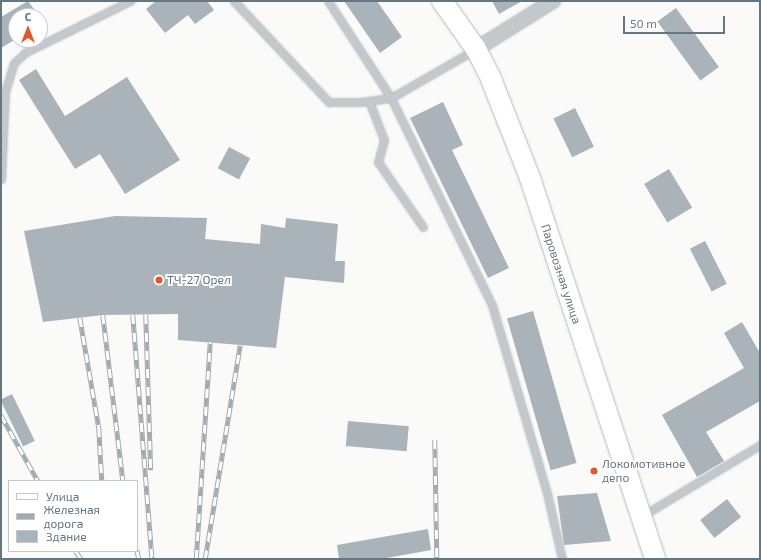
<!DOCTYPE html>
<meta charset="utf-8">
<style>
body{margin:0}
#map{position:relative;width:761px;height:560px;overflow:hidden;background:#fafaf8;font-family:"Exo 2",sans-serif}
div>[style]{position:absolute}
.building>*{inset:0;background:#aab3b9;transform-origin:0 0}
.roads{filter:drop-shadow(0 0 1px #b3babf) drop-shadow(0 0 1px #b3babf)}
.lane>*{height:7px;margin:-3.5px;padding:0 3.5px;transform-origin:3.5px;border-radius:3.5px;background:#c3c8cc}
.street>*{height:14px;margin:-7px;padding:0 7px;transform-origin:7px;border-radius:7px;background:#c3c8cc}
.secondary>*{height:20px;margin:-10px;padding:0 10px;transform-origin:10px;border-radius:10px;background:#fff}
.rail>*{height:4.5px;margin-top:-2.25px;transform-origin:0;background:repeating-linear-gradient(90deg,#fff 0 9px,#a2aab0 0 18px);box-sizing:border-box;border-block:1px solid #a2aab0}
.dots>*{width:11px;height:11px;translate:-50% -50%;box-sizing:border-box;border:2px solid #fff;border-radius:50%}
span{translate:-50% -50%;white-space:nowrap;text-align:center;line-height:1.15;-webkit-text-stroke:4px #fff;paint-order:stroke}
.street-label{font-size:12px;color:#657683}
.poi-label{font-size:12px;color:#657683}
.left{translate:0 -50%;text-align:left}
.frame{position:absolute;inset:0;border:2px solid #657683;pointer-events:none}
.legend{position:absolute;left:8px;top:480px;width:130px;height:72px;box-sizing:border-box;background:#fff;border:1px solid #c1c8cd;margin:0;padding:5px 7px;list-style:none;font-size:12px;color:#657683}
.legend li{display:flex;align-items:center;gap:8px;height:20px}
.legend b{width:20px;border:1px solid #c1c8cd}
.north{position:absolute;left:8px;top:8px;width:40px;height:40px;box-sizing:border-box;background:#fff;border:1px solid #c1c8cd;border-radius:50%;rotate:0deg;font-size:11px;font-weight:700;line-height:16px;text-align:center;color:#657683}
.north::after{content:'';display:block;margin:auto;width:14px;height:18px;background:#e4572e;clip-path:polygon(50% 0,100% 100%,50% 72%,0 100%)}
.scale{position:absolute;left:623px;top:16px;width:102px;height:18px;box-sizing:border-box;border:2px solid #657683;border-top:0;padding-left:5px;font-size:12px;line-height:14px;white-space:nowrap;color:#657683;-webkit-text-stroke:3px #fff;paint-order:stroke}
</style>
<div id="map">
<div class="building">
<i style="clip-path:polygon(28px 1px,39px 16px,16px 16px,16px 39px,1px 48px,1px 17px)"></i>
<i style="clip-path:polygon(156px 1px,207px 1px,214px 10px,195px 24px,188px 15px,165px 33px,146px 9px)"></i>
<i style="clip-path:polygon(344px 1px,377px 1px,402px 37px,380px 53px)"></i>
<i style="clip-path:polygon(492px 1px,522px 1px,499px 14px)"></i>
<i style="left:676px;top:8px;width:73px;height:23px;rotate:54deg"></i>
<i style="clip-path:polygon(36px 69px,65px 116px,127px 77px,180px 160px,125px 194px,100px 154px,75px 169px,19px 80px)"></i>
<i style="clip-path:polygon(443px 102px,463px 145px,452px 150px,509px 268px,488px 278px,410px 118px)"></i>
<i style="left:575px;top:108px;width:43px;height:24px;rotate:64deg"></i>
<i style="left:229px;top:147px;width:24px;height:24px;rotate:28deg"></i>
<i style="left:669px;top:169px;width:45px;height:29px;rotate:59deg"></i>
<i style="clip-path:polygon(115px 216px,207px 218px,205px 239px,260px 244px,261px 224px,285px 228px,286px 218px,338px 224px,335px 261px,345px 261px,344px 283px,285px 277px,276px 348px,178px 340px,178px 314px,103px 315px,43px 322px,24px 231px)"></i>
<i style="left:705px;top:241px;width:48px;height:17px;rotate:63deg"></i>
<i style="left:533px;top:311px;width:158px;height:27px;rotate:74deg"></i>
<i style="clip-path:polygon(742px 322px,760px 353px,760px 401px,706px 432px,724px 461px,697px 477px,662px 415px,744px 368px,724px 333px)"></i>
<i style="left:12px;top:394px;width:52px;height:13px;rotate:64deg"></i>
<i style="left:348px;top:421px;width:61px;height:25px;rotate:5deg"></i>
<i style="clip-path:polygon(597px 493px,611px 541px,564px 545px,557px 496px)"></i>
<i style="left:727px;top:499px;width:23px;height:34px;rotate:52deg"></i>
<i style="clip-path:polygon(428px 529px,431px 550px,381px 559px,339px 559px,337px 545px)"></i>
</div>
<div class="roads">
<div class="lane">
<i style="left:234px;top:1px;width:139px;rotate:46.8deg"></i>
<i style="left:329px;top:102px;width:32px"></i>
<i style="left:361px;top:102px;width:30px;rotate:-8deg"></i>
<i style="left:391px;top:98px;width:116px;rotate:-123deg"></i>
<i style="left:474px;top:50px;width:96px;rotate:150deg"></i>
<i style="left:391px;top:98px;width:230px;rotate:64deg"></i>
<i style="left:492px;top:305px;width:196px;rotate:73.7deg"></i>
<i style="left:547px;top:493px;width:68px;rotate:77.2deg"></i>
<i style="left:369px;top:101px;width:42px;rotate:69deg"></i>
<i style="left:384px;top:140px;width:23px;rotate:105deg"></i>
<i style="left:378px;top:162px;width:79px;rotate:55.3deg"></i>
<i style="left:1px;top:179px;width:87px;rotate:-87.4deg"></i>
<i style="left:5px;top:92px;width:30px;rotate:-73deg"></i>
<i style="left:14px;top:63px;width:16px;rotate:-43deg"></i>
<i style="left:26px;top:52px;width:116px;rotate:-26.1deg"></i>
<i style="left:642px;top:516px;width:138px;rotate:-31deg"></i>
</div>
<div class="street">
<i style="left:476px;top:49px;width:91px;rotate:-31.9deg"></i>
</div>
<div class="secondary">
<i style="left:442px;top:1px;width:59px;rotate:54.7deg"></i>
<i style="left:476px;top:49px;width:34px;rotate:63deg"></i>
<i style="left:491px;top:79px;width:106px;rotate:68.5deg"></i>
<i style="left:530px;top:178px;width:401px;rotate:71.8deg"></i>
</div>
</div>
<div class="rail">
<i style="left:103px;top:315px;width:167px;rotate:83.1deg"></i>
<i style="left:133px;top:315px;width:245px;rotate:85.5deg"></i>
<i style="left:146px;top:315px;width:155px;rotate:88.2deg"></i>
<i style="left:80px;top:318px;width:112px;rotate:80.2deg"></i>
<i style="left:99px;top:428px;width:53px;rotate:86.8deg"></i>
<i style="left:1px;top:415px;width:76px;rotate:60.7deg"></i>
<i style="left:435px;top:440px;width:119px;rotate:89deg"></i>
<i style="left:137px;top:550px;width:9px;rotate:77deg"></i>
<i style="left:76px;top:551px;width:9px;rotate:58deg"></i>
<i style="left:196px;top:559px;width:217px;rotate:-86.3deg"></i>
<i style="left:205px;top:559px;width:217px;rotate:-80.7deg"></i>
</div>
<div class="dots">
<i style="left:159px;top:280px;background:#e4572e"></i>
<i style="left:594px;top:471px;background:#e4572e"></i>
</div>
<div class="street-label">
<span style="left:561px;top:274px;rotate:72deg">Паровозная улица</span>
</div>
<div class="poi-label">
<span class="left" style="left:167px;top:280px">ТЧ-27 Орел</span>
<span class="left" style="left:602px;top:471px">Локомотивное<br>депо</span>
</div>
<div class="frame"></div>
<ul class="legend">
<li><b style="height:5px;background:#fff"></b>Улица</li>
<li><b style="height:5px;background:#a2aab0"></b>Железная дорога</li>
<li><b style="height:11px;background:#aab3b9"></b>Здание</li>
</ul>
<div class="north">С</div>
<div class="scale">50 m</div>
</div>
